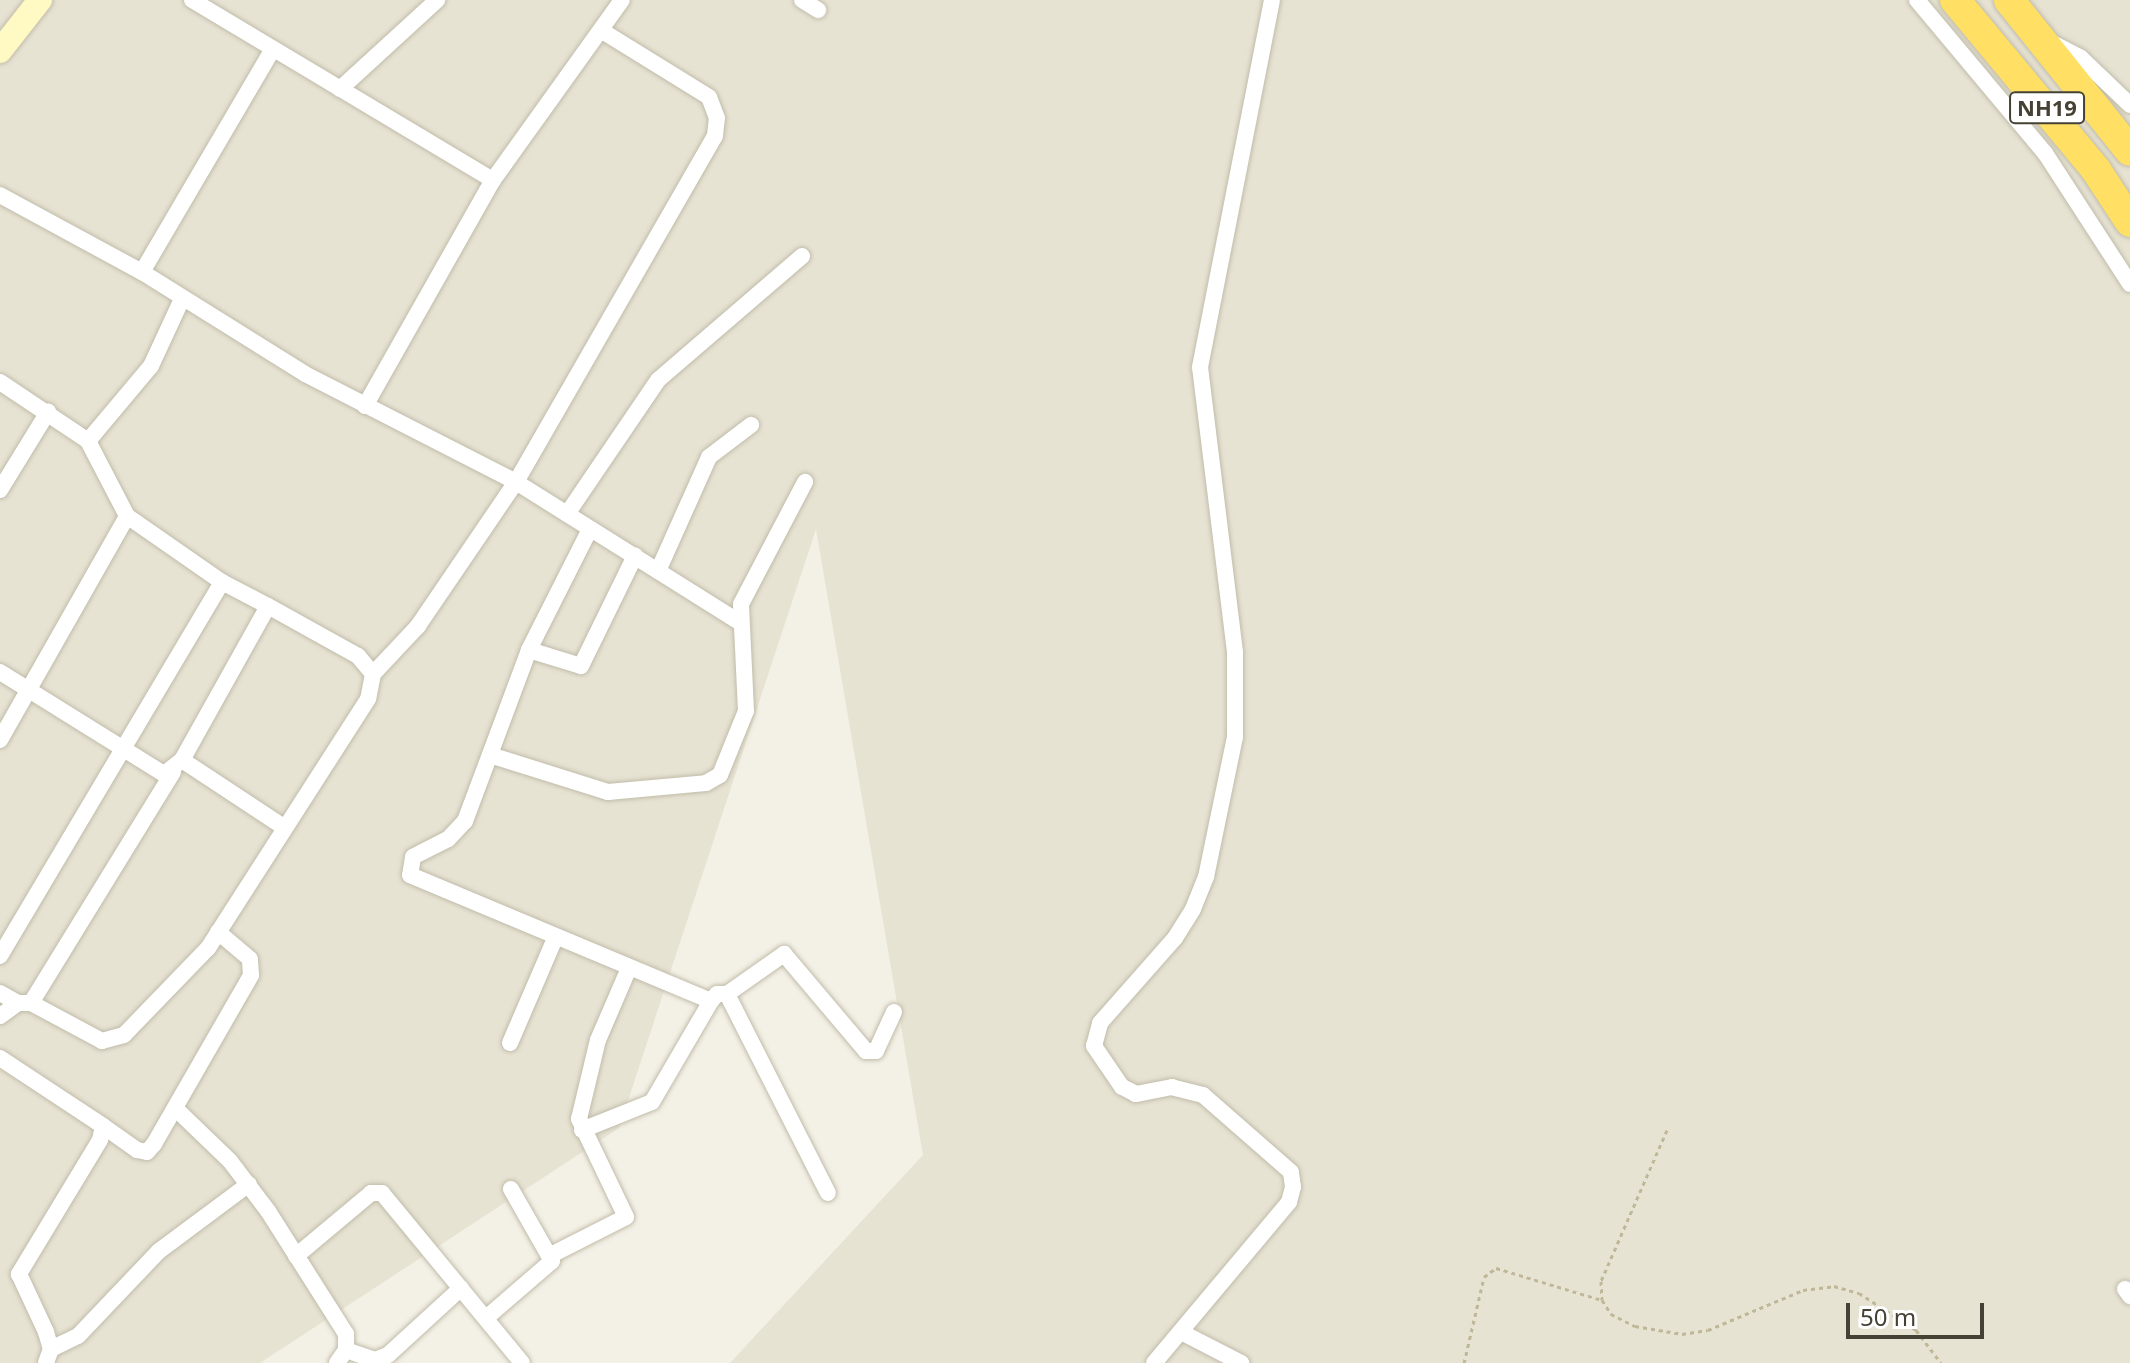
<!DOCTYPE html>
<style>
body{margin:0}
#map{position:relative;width:2130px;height:1363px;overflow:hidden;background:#f3f0e5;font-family:"Noto Sans",sans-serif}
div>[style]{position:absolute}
.residential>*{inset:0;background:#e7e3d3}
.path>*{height:3px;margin-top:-1.5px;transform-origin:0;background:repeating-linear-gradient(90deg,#c0b798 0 4px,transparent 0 8px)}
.roads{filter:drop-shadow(0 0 2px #c1bcaa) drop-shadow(0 0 2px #c1bcaa)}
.street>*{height:16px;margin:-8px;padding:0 8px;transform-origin:8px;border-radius:8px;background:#fff}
.secondary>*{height:24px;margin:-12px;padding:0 12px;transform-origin:12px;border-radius:12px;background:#fff9c3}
.highway>*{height:30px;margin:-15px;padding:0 15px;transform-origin:15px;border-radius:15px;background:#ffe064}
span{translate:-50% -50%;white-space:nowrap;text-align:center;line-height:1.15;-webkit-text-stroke:6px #fff;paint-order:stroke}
.shield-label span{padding:2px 6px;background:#fff;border:2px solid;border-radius:6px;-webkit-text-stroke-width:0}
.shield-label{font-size:22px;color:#454134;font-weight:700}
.scale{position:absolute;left:1846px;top:1303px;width:138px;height:36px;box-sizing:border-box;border:4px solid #454134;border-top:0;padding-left:10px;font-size:24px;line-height:28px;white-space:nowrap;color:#454134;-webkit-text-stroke:6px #fff;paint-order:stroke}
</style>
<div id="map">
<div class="residential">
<i style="clip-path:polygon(0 0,2130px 0,2130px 1363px,730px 1363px,923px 1155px,816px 529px,619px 1128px,260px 1363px,0 1363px)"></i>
</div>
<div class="path">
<i style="left:1667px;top:1130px;width:165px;rotate:113.6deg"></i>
<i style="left:1601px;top:1281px;width:19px;rotate:87deg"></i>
<i style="left:1602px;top:1300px;width:17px;rotate:57deg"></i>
<i style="left:1611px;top:1314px;width:27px;rotate:27deg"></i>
<i style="left:1635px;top:1326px;width:48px;rotate:9.7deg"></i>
<i style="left:1682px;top:1334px;width:26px;rotate:-9deg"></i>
<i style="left:1708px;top:1330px;width:103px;rotate:-22.8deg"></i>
<i style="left:1803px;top:1290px;width:31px;rotate:-7deg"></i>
<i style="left:1834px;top:1286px;width:26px;rotate:16deg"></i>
<i style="left:1859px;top:1293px;width:68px;rotate:33deg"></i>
<i style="left:1916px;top:1330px;width:41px;rotate:52.9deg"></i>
<i style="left:1464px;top:1363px;width:88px;rotate:-76.9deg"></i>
<i style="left:1484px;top:1277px;width:15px;rotate:-37deg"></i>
<i style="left:1496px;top:1268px;width:111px;rotate:16.8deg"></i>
</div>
<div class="roads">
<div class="street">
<i style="left:192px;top:0;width:351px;rotate:30.9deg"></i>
<i style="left:802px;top:0;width:19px;rotate:32deg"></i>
<i style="left:1917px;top:0;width:199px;rotate:50.1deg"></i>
<i style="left:2045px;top:153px;width:156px;rotate:57deg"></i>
<i style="left:2054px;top:44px;width:30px;rotate:27deg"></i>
<i style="left:2081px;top:58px;width:68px;rotate:43.8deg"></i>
<i style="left:340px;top:89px;width:132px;rotate:-42.5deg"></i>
<i style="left:0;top:195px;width:162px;rotate:28.5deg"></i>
<i style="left:142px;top:272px;width:192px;rotate:32deg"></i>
<i style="left:305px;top:374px;width:237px;rotate:27.1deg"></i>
<i style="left:516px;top:482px;width:262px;rotate:32.1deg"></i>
<i style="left:142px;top:272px;width:257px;rotate:-59.6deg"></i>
<i style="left:0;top:382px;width:106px;rotate:33.8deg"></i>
<i style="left:88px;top:441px;width:85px;rotate:62.5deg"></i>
<i style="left:127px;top:516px;width:116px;rotate:34.8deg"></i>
<i style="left:222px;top:582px;width:52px;rotate:27.6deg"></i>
<i style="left:365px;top:406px;width:260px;rotate:-60.5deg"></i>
<i style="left:493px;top:180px;width:221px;rotate:-54.4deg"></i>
<i style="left:88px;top:441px;width:98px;rotate:-50deg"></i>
<i style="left:151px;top:366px;width:72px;rotate:-65.2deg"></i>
<i style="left:0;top:490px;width:92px;rotate:-58.4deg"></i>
<i style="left:567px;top:514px;width:162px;rotate:-55.8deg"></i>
<i style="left:658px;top:380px;width:190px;rotate:-40.7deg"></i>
<i style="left:590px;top:529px;width:136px;rotate:116.8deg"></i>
<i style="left:529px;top:650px;width:183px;rotate:110.5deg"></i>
<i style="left:465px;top:821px;width:25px;rotate:133deg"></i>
<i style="left:448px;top:839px;width:39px;rotate:153deg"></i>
<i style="left:413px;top:857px;width:18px;rotate:99deg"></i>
<i style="left:410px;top:875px;width:326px;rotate:22.7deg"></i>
<i style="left:658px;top:571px;width:125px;rotate:-65.9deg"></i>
<i style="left:709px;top:457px;width:53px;rotate:-37.3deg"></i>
<i style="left:529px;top:650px;width:54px;rotate:17.1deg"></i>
<i style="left:581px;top:666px;width:123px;rotate:-63.9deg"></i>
<i style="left:0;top:672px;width:193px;rotate:31.9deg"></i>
<i style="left:164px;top:774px;width:23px;rotate:-38deg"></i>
<i style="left:182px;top:760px;width:176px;rotate:-60.8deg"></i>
<i style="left:268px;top:606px;width:103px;rotate:29.1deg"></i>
<i style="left:358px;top:656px;width:23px;rotate:50deg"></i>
<i style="left:373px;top:674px;width:25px;rotate:101deg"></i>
<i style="left:368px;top:699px;width:296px;rotate:122.7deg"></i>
<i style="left:208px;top:948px;width:121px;rotate:134deg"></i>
<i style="left:124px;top:1035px;width:23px;rotate:165deg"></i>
<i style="left:102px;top:1041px;width:81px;rotate:-151.8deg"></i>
<i style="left:31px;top:1003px;width:13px;rotate:180deg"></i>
<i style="left:18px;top:1003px;width:22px;rotate:144deg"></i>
<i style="left:373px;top:674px;width:66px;rotate:-46.8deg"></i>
<i style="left:418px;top:626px;width:174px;rotate:-55.8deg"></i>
<i style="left:516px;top:482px;width:399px;rotate:-60.1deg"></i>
<i style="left:715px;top:136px;width:18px;rotate:-84deg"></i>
<i style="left:717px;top:118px;width:22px;rotate:-111deg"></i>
<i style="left:709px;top:97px;width:126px;rotate:-148.3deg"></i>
<i style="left:0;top:740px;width:257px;rotate:-60.4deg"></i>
<i style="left:490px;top:755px;width:124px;rotate:17.4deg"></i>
<i style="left:608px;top:792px;width:98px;rotate:-5.2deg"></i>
<i style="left:706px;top:783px;width:16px;rotate:-30deg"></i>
<i style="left:720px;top:775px;width:69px;rotate:-67.9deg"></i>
<i style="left:746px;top:711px;width:107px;rotate:-92.7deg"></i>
<i style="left:741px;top:604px;width:138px;rotate:-62.3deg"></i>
<i style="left:182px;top:760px;width:123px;rotate:33.4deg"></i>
<i style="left:0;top:956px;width:435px;rotate:-59.3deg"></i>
<i style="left:0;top:993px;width:21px;rotate:29deg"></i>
<i style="left:727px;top:994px;width:70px;rotate:-35.1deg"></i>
<i style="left:784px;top:954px;width:127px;rotate:49.8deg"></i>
<i style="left:866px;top:1051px;width:10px"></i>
<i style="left:876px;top:1051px;width:43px;rotate:-65.2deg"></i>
<i style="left:31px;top:1003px;width:271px;rotate:-58.4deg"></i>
<i style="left:510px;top:1043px;width:116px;rotate:-66.7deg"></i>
<i style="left:0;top:1058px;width:123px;rotate:33.4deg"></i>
<i style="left:103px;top:1126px;width:14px;rotate:102deg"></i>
<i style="left:100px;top:1140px;width:157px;rotate:121.2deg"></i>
<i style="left:19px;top:1274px;width:64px;rotate:65deg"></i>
<i style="left:46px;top:1332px;width:18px;rotate:74deg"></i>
<i style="left:51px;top:1349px;width:15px;rotate:110deg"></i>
<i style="left:175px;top:1108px;width:76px;rotate:43.9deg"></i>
<i style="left:230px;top:1161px;width:63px;rotate:52.8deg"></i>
<i style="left:268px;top:1211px;width:146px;rotate:57.6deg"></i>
<i style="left:346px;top:1334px;width:16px;rotate:90deg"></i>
<i style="left:346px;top:1350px;width:16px;rotate:125deg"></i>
<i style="left:103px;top:1126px;width:42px;rotate:35.2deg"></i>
<i style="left:137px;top:1150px;width:10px;rotate:11deg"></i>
<i style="left:147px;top:1152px;width:11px;rotate:-49deg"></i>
<i style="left:154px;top:1144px;width:195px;rotate:-60.1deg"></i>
<i style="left:251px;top:975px;width:16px;rotate:-94deg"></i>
<i style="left:250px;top:959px;width:42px;rotate:-139.8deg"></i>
<i style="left:582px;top:1130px;width:75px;rotate:-21.8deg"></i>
<i style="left:652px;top:1102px;width:117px;rotate:-59.7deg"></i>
<i style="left:711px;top:1001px;width:9px;rotate:-49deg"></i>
<i style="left:717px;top:994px;width:10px"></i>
<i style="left:727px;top:994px;width:223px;rotate:63.1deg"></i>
<i style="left:551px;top:1255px;width:84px;rotate:-26.9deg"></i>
<i style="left:626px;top:1217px;width:109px;rotate:-115.6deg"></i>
<i style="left:579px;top:1119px;width:81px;rotate:-76.5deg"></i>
<i style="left:598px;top:1040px;width:78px;rotate:-66.7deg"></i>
<i style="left:296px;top:1256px;width:98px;rotate:-40deg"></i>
<i style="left:371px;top:1193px;width:11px"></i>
<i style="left:382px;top:1193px;width:220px;rotate:50.5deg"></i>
<i style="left:2125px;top:1289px;width:9px;rotate:54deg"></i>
<i style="left:486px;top:1318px;width:87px;rotate:-40.8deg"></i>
<i style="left:552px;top:1261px;width:83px;rotate:-119.7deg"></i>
<i style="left:1181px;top:1332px;width:68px;rotate:27.3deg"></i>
<i style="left:51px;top:1349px;width:30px;rotate:-26deg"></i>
<i style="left:78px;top:1336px;width:117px;rotate:-46.4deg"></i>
<i style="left:159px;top:1251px;width:112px;rotate:-36.7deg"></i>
<i style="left:346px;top:1350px;width:31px;rotate:19deg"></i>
<i style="left:375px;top:1360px;width:14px;rotate:-21deg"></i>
<i style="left:388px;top:1355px;width:99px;rotate:-42.5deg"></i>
<i style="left:1154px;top:1363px;width:210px;rotate:-50deg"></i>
<i style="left:1289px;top:1202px;width:16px;rotate:-75deg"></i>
<i style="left:1293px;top:1187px;width:15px;rotate:-98deg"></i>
<i style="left:1291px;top:1172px;width:117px;rotate:-138.8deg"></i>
<i style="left:1203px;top:1095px;width:32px;rotate:-166deg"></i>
<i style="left:1172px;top:1087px;width:37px;rotate:169deg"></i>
<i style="left:1136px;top:1094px;width:16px;rotate:-153deg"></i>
<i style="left:1122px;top:1087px;width:50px;rotate:-124.3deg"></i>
<i style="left:1094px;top:1046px;width:24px;rotate:-75deg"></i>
<i style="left:1100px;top:1023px;width:113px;rotate:-48.6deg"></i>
<i style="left:1175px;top:938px;width:34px;rotate:-58deg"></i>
<i style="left:1193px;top:909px;width:35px;rotate:-68deg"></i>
<i style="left:1206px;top:877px;width:143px;rotate:-78.3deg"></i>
<i style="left:1235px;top:737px;width:85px;rotate:-90deg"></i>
<i style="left:1235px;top:652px;width:287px;rotate:-97deg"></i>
<i style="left:1200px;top:367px;width:374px;rotate:-78.9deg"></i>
</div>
<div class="secondary">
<i style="left:0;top:51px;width:65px;rotate:-51.9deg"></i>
</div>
<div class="highway">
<i style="left:1955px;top:0;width:221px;rotate:50.3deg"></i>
<i style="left:2096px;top:170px;width:62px;rotate:56.8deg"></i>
<i style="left:2009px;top:0;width:193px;rotate:51.3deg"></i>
</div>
</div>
<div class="shield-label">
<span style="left:2047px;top:108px">NH19</span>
</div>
<div class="scale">50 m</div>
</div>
